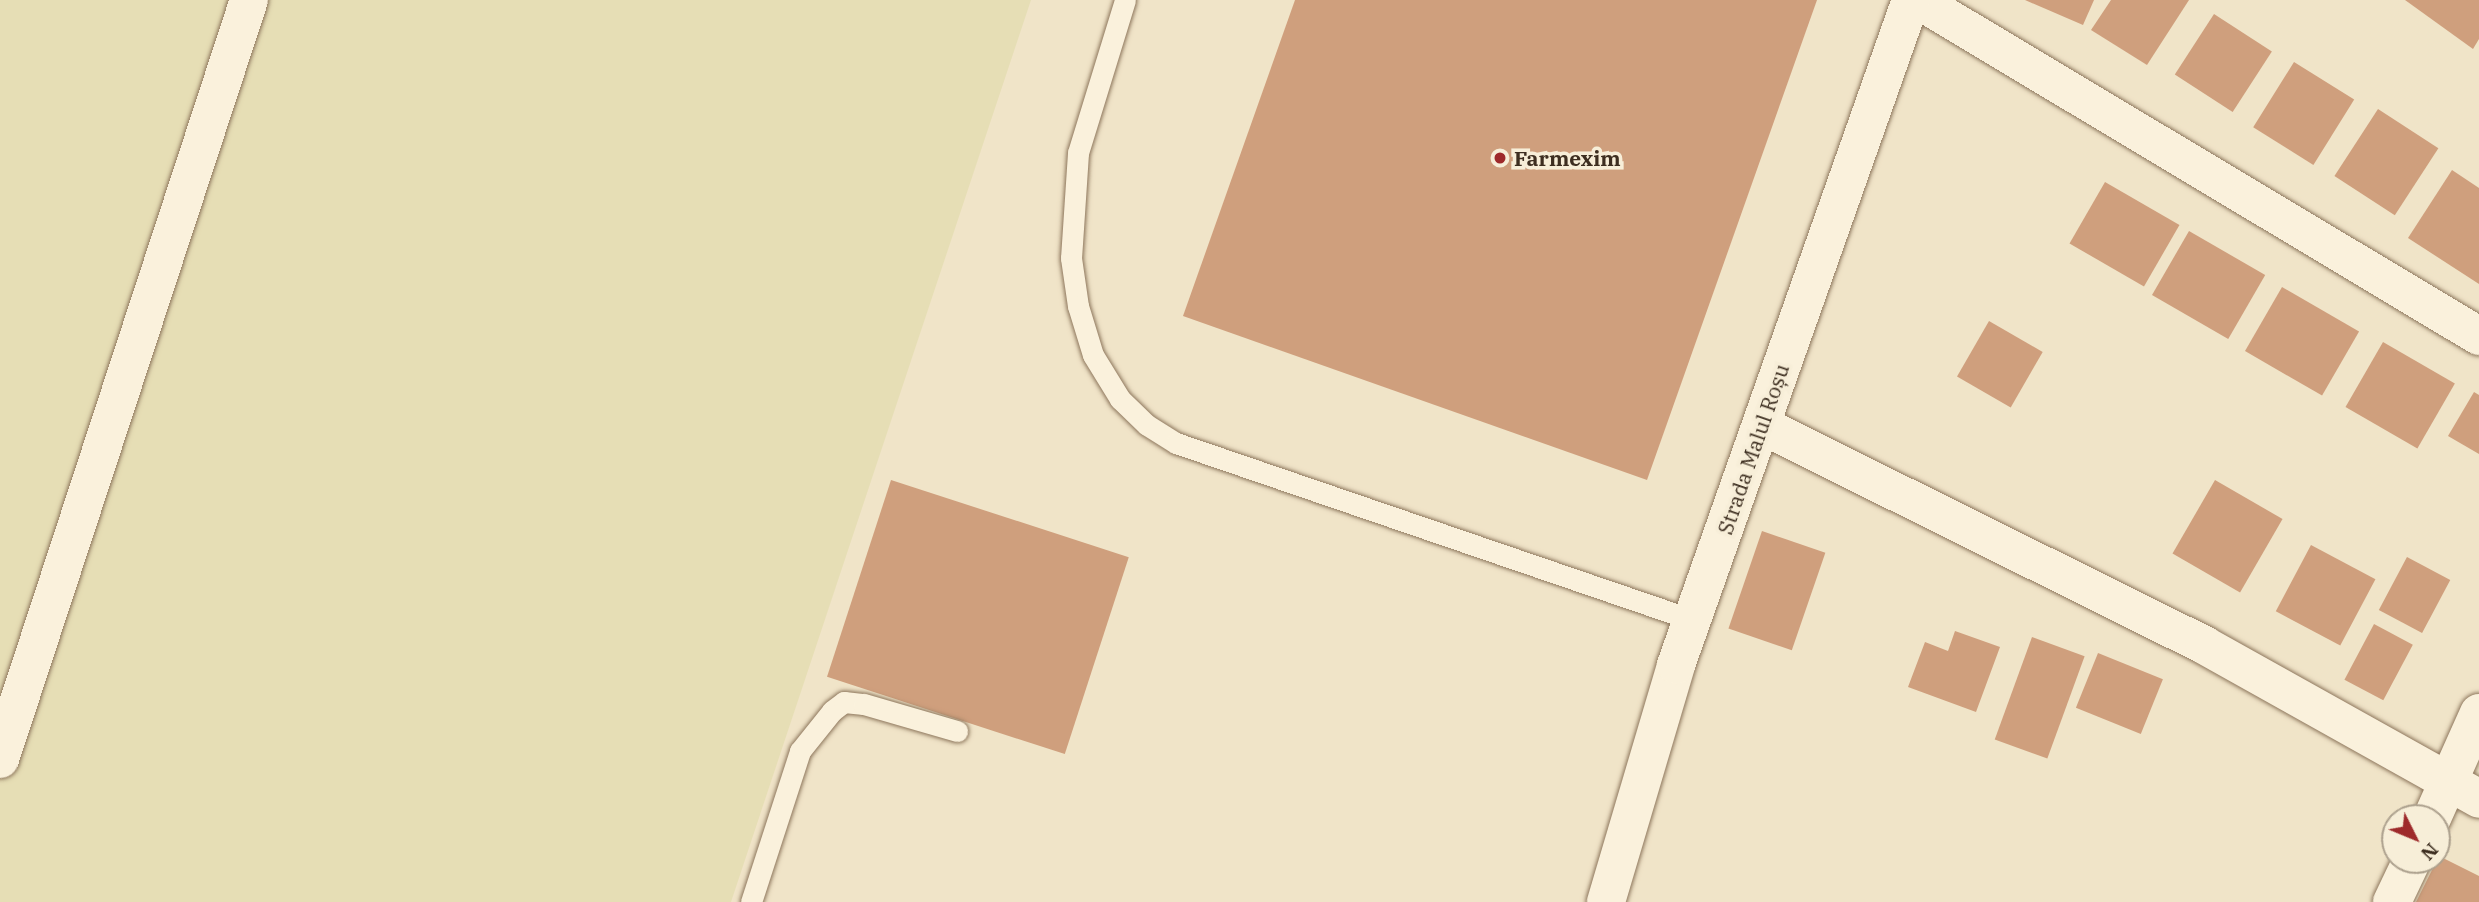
<!DOCTYPE html>
<meta charset="utf-8">
<style>
body{margin:0}
#map{position:relative;width:2479px;height:902px;overflow:hidden;background:#f0e4c8;font-family:"IBM Plex Serif",serif}
div>[style]{position:absolute}
.farmland>*{inset:0;background:#e6deb5}
.building>*{inset:0;background:#cf9f7d;transform-origin:0 0}
.roads{filter:drop-shadow(0 0 2px #8d765c) drop-shadow(0 0 2px #8d765c)}
.service>*{height:21px;margin:-10.5px;padding:0 10.5px;transform-origin:10.5px;border-radius:10.5px;background:#faf1dc}
.minor>*{height:38px;margin:-19px;padding:0 19px;transform-origin:19px;border-radius:19px;background:#faf1dc}
.tertiary>*{height:38px;margin:-19px;padding:0 19px;transform-origin:19px;border-radius:19px;background:#faf1dc}
.dots>*{width:19px;height:19px;translate:-50% -50%;box-sizing:border-box;border:4px solid #f7eed8;border-radius:50%}
span{translate:-50% -50%;white-space:nowrap;text-align:center;line-height:1.15;-webkit-text-stroke:7px #f7eed8;paint-order:stroke}
.poi-label{font-size:21px;color:#3d2e20;font-weight:700}
.left{translate:0 -50%;text-align:left}
.street-label{font-size:21px;color:#3d2e20}
.north{position:absolute;left:2381px;top:804px;width:70px;height:70px;box-sizing:border-box;background:#f7eed8;border:2px solid #ada18e;border-radius:50%;rotate:133deg;font-size:19px;font-weight:700;line-height:28px;text-align:center;color:#3d2e20}
.north::after{content:'';display:block;margin:auto;width:24px;height:32px;background:#9e2a2b;clip-path:polygon(50% 0,100% 100%,50% 72%,0 100%)}
</style>
<div id="map">
<div class="farmland">
<i style="clip-path:polygon(0 0,1031px 0,731px 902px,0 902px)"></i>
</div>
<div class="building">
<i style="clip-path:polygon(1295px 0,1817px 0,1647px 480px,1183px 316px)"></i>
<i style="clip-path:polygon(2025px 0,2094px 0,2083px 25px)"></i>
<i style="clip-path:polygon(2111px 0,2189px 0,2147px 65px,2091px 30px)"></i>
<i style="clip-path:polygon(2405px 0,2479px 0,2479px 39px,2473px 49px)"></i>
<i style="left:2214px;top:14px;width:69px;height:72px;rotate:33deg"></i>
<i style="left:2294px;top:62px;width:71px;height:77px;rotate:32deg"></i>
<i style="left:2378px;top:109px;width:72px;height:80px;rotate:33deg"></i>
<i style="clip-path:polygon(2452px 170px,2479px 188px,2479px 284px,2408px 238px)"></i>
<i style="left:2105px;top:182px;width:86px;height:71px;rotate:30deg"></i>
<i style="left:2189px;top:231px;width:88px;height:74px;rotate:30deg"></i>
<i style="left:2282px;top:287px;width:89px;height:74px;rotate:30deg"></i>
<i style="left:1989px;top:321px;width:62px;height:64px;rotate:30deg"></i>
<i style="left:2383px;top:342px;width:83px;height:75px;rotate:30deg"></i>
<i style="clip-path:polygon(2474px 392px,2479px 395px,2479px 454px,2448px 436px)"></i>
<i style="left:891px;top:480px;width:250px;height:207px;rotate:18deg"></i>
<i style="left:2215px;top:480px;width:78px;height:85px;rotate:30deg"></i>
<i style="left:1762px;top:531px;width:67px;height:103px;rotate:19deg"></i>
<i style="left:2311px;top:545px;width:73px;height:75px;rotate:28deg"></i>
<i style="left:2407px;top:557px;width:49px;height:60px;rotate:28deg"></i>
<i style="left:2374px;top:624px;width:44px;height:63px;rotate:28deg"></i>
<i style="clip-path:polygon(1955px 631px,2000px 647px,1976px 712px,1908px 687px,1925px 642px,1948px 651px)"></i>
<i style="left:2032px;top:637px;width:56px;height:109px;rotate:20deg"></i>
<i style="left:2098px;top:653px;width:70px;height:59px;rotate:22deg"></i>
<i style="clip-path:polygon(2439px 856px,2479px 876px,2479px 902px,2416px 902px)"></i>
</div>
<div class="roads">
<div class="service">
<i style="left:1125px;top:0;width:160px;rotate:107.1deg"></i>
<i style="left:1078px;top:153px;width:105px;rotate:93.8deg"></i>
<i style="left:1071px;top:258px;width:49px;rotate:81.7deg"></i>
<i style="left:1078px;top:306px;width:51px;rotate:73deg"></i>
<i style="left:1093px;top:355px;width:52px;rotate:58.5deg"></i>
<i style="left:1120px;top:399px;width:37px;rotate:44deg"></i>
<i style="left:1147px;top:425px;width:34px;rotate:32deg"></i>
<i style="left:1176px;top:443px;width:546px;rotate:18.9deg"></i>
<i style="left:751px;top:902px;width:159px;rotate:-72deg"></i>
<i style="left:800px;top:751px;width:51px;rotate:-51.3deg"></i>
<i style="left:832px;top:711px;width:15px;rotate:-37deg"></i>
<i style="left:844px;top:702px;width:20px;rotate:6deg"></i>
<i style="left:864px;top:704px;width:97px;rotate:16.2deg"></i>
</div>
<div class="minor">
<i style="left:1918px;top:0;width:654px;rotate:30.92deg"></i>
<i style="left:1761px;top:425px;width:495px;rotate:26.4deg"></i>
<i style="left:2204px;top:645px;width:315px;rotate:29.2deg"></i>
<i style="left:2432px;top:818px;width:115px;rotate:-65.9deg"></i>
<i style="left:1606px;top:902px;width:247px;rotate:-73.5deg"></i>
<i style="left:1676px;top:665px;width:705px;rotate:-70.54deg"></i>
<i style="left:2392px;top:902px;width:47px;rotate:-64.5deg"></i>
</div>
<div class="tertiary">
<i style="left:0;top:759px;width:799px;rotate:-71.84deg"></i>
</div>
</div>
<div class="dots">
<i style="left:1500px;top:158px;background:#9e2a2b"></i>
</div>
<div class="poi-label">
<span class="left" style="left:1514px;top:158px">Farmexim</span>
</div>
<div class="street-label">
<span style="left:1753px;top:449px;rotate:-71deg">Strada Malul Roșu</span>
</div>
<div class="north">N</div>
</div>
